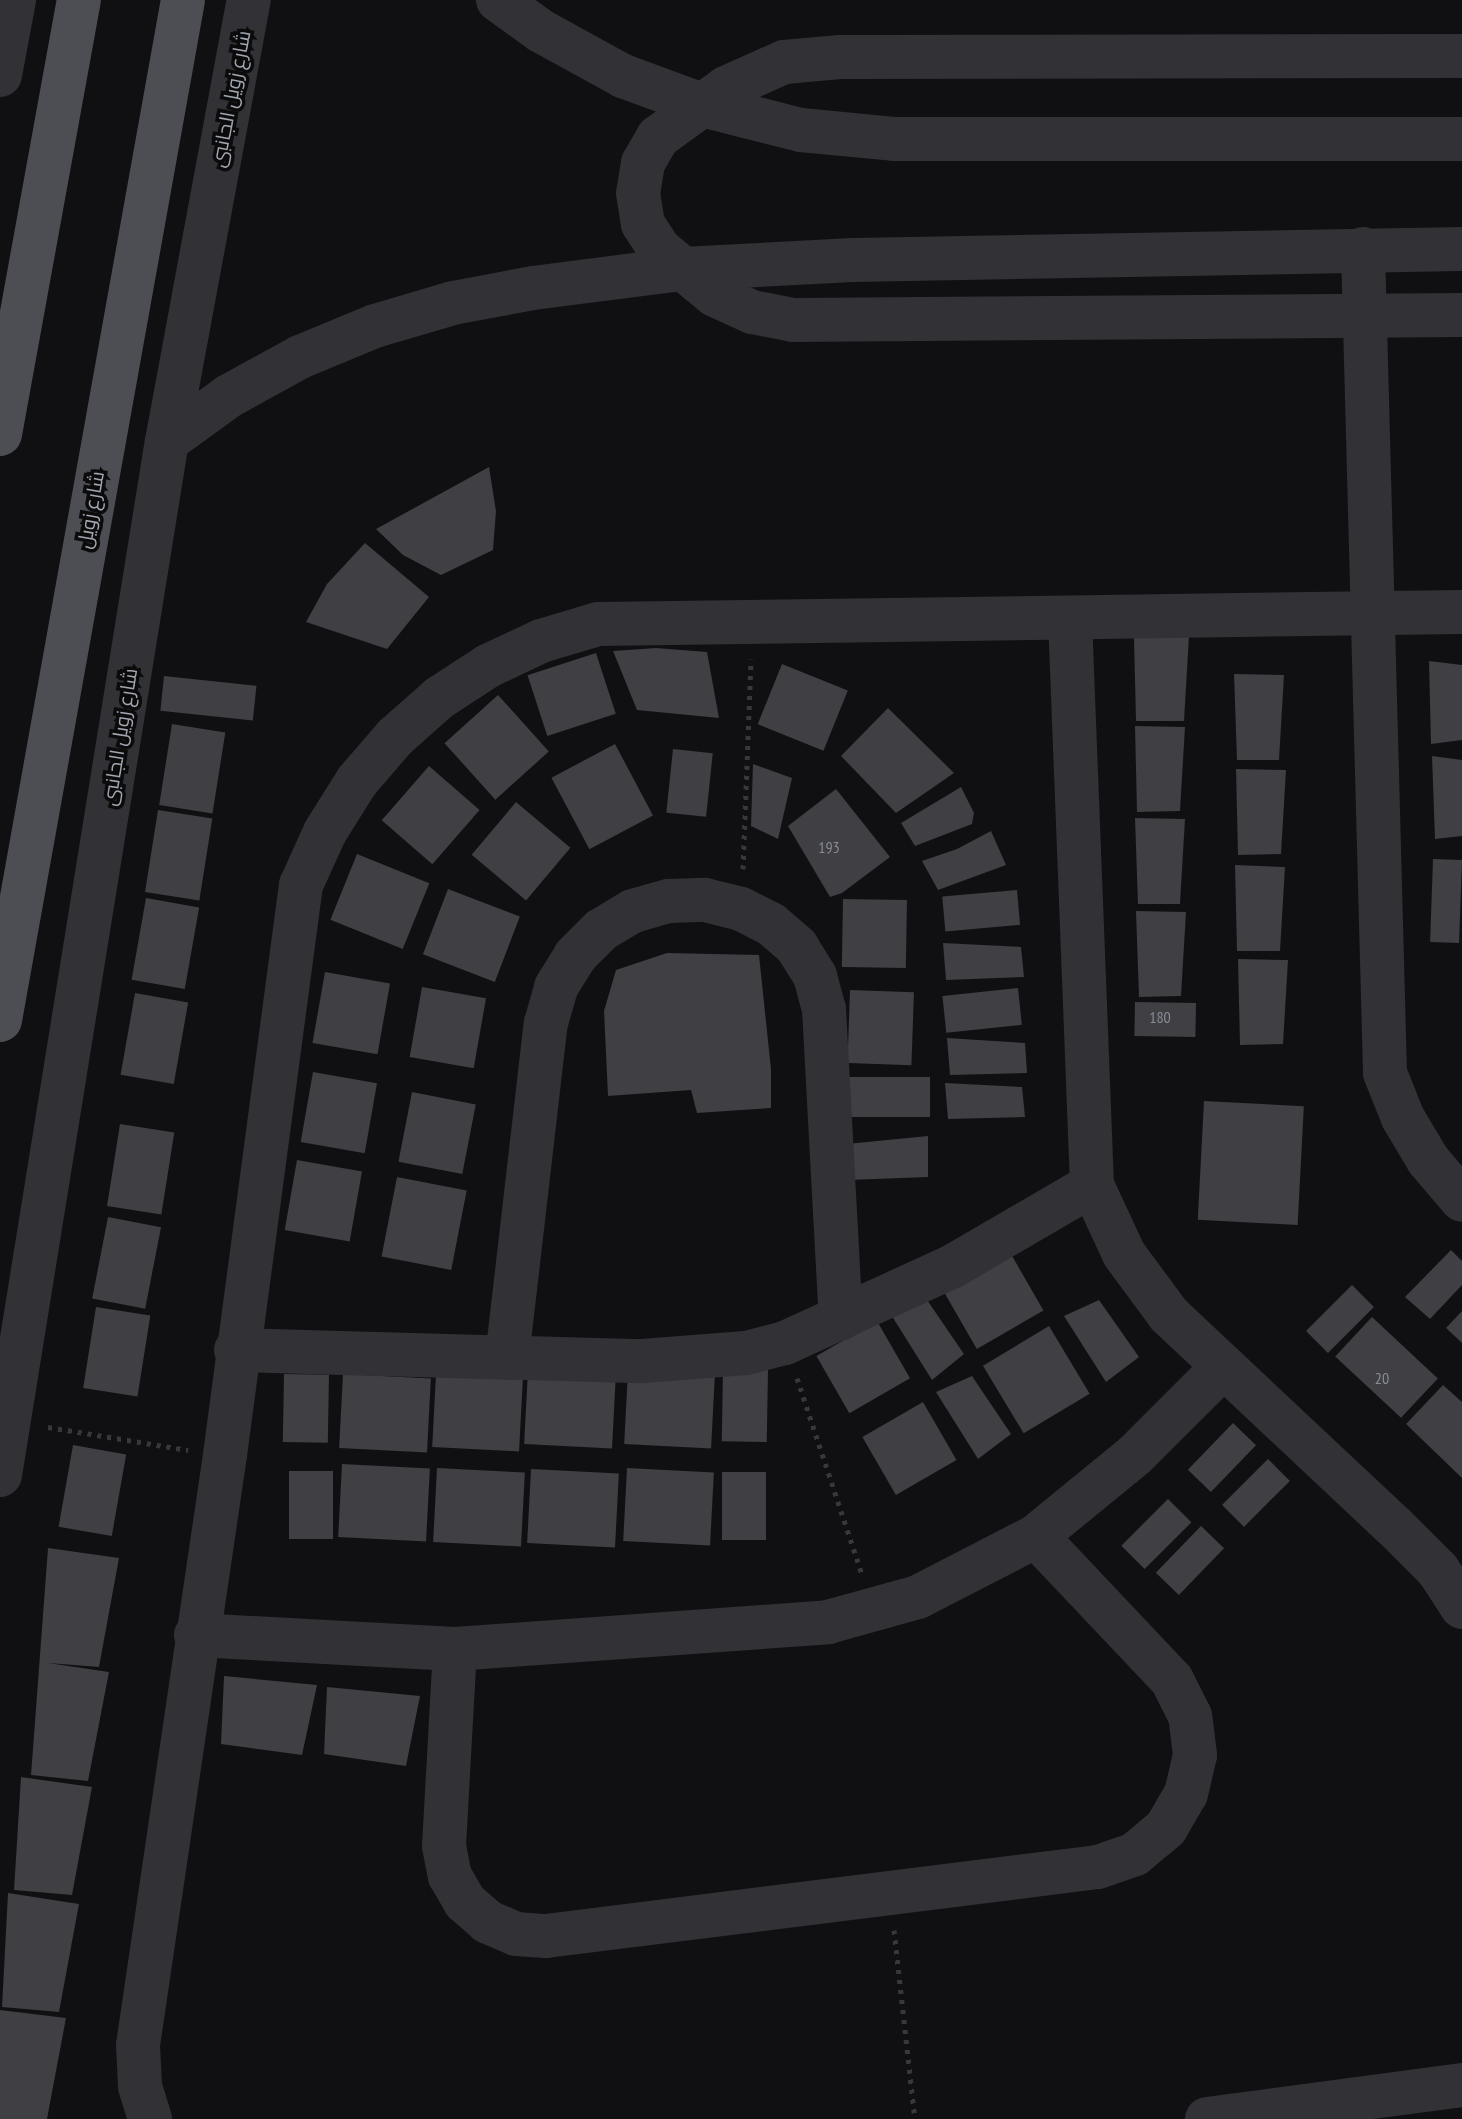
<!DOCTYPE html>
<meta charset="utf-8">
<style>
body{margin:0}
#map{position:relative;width:1462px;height:2119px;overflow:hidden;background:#100f11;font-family:"PT Sans Narrow",Cairo,sans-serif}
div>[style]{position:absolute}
.building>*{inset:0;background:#3f3f44;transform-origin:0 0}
.path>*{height:5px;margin-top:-2.5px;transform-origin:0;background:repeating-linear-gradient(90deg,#37383c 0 4px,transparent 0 10px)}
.minor>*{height:44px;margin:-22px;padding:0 22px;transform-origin:22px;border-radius:22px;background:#313136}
.major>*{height:44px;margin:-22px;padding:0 22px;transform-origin:22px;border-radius:22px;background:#4d4e54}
span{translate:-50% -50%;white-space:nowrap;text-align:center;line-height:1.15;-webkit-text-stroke:7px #0b0b0c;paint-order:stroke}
.number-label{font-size:16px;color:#888c96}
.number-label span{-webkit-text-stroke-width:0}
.street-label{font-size:20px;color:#a1a6b1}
</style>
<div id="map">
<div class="building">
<i style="clip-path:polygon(489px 467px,496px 511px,493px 550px,441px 575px,403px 555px,376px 529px)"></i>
<i style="clip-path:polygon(365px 543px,429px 597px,387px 649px,306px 622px,327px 584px)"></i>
<i style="clip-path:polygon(1189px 636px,1184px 721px,1136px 721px,1134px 638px)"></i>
<i style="clip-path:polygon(656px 648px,707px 652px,719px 718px,637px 710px,613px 651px)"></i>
<i style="left:596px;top:653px;width:64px;height:72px;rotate:72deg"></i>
<i style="clip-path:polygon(1429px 661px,1462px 665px,1462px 740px,1431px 744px)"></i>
<i style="left:782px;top:664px;width:71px;height:65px;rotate:22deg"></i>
<i style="clip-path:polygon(1234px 674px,1284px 675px,1279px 760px,1237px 760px)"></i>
<i style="left:164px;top:676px;width:93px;height:35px;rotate:6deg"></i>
<i style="left:498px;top:695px;width:76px;height:72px;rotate:48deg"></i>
<i style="clip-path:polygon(888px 708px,954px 773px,896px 813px,841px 756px)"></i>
<i style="left:172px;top:724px;width:54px;height:82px;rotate:9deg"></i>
<i style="clip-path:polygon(1135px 726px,1185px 727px,1180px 811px,1137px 812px)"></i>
<i style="left:615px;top:744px;width:81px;height:72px;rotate:62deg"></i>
<i style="left:673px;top:749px;width:40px;height:64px;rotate:6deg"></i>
<i style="clip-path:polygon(1432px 756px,1462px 760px,1462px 836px,1435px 839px)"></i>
<i style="clip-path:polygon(753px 764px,792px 778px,778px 839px,751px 826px)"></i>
<i style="left:429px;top:766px;width:67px;height:72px;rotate:41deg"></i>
<i style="clip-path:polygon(1236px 769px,1286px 770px,1281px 854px,1238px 855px)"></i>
<i style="clip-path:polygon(961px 787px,974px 813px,972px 824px,915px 846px,901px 823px)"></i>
<i style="clip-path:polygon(836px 789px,890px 857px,842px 893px,830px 897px,788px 826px)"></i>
<i style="left:516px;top:802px;width:71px;height:69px;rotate:40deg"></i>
<i style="left:158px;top:810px;width:55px;height:83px;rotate:9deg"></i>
<i style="clip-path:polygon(1135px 818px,1185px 819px,1180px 904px,1138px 904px)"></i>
<i style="clip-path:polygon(991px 831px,1006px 865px,938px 890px,922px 861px,957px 849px)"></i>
<i style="left:357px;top:854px;width:78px;height:71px;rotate:22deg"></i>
<i style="left:1433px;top:859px;width:29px;height:83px;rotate:2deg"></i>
<i style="clip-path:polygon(1235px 865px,1285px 867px,1280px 951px,1237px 951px)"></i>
<i style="left:448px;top:889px;width:77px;height:70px;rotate:21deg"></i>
<i style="left:1017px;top:890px;width:35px;height:75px;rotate:85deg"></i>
<i style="left:146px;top:898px;width:54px;height:83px;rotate:10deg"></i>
<i style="left:843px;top:899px;width:64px;height:68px;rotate:1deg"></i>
<i style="clip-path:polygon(1136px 911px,1186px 912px,1181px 996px,1139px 997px)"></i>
<i style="clip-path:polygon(943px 943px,1021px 947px,1024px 977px,946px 980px)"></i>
<i style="clip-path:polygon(667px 953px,759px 955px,771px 1069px,771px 1108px,697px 1113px,691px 1090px,608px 1096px,604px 1011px,616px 970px)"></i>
<i style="clip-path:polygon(1238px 959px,1288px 960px,1283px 1044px,1240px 1045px)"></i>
<i style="left:325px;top:972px;width:66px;height:72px;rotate:10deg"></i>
<i style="left:422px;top:987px;width:65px;height:71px;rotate:10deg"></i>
<i style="left:1018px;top:988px;width:37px;height:76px;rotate:84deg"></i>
<i style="left:850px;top:990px;width:64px;height:73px;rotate:2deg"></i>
<i style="left:135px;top:993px;width:54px;height:83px;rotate:10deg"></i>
<i style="left:1135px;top:1002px;width:61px;height:34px;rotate:1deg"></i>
<i style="clip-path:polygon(947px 1038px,1025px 1043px,1027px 1073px,950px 1075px)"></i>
<i style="left:313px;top:1072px;width:65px;height:71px;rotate:10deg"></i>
<i style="left:930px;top:1077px;width:40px;height:81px;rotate:90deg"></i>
<i style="clip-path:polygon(945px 1083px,1022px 1087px,1025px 1117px,948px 1119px)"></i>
<i style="left:412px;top:1092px;width:65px;height:71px;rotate:11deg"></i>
<i style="left:1204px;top:1101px;width:100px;height:119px;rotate:3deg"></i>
<i style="left:120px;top:1124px;width:55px;height:83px;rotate:9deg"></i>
<i style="clip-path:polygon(928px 1136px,928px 1177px,848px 1180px,847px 1144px)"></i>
<i style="left:297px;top:1160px;width:66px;height:71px;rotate:10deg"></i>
<i style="left:397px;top:1177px;width:71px;height:81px;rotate:11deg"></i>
<i style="left:108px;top:1217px;width:54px;height:83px;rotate:11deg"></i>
<i style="left:1004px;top:1242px;width:79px;height:77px;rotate:60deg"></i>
<i style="clip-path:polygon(1451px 1250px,1462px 1261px,1462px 1285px,1430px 1319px,1405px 1297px)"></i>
<i style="left:1352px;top:1285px;width:31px;height:65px;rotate:45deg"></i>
<i style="clip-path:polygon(925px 1297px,964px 1354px,932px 1380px,890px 1313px)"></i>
<i style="clip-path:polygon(1099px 1300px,1139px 1357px,1106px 1382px,1064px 1316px)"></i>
<i style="left:96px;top:1307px;width:55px;height:82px;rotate:9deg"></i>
<i style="clip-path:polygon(1462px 1311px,1462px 1343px,1446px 1328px)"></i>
<i style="left:1372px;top:1317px;width:90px;height:54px;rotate:43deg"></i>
<i style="left:877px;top:1321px;width:66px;height:70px;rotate:60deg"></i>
<i style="left:1049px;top:1326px;width:79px;height:77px;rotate:59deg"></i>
<i style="left:528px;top:1370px;width:88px;height:74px;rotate:3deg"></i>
<i style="left:768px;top:1370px;width:72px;height:45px;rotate:91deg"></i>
<i style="left:628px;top:1371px;width:87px;height:73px;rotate:3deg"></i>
<i style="left:284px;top:1374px;width:45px;height:68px;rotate:1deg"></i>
<i style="left:343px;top:1374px;width:88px;height:74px;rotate:3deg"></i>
<i style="left:436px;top:1374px;width:87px;height:73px;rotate:3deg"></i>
<i style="clip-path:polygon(972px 1376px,1011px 1434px,978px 1459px,936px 1392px)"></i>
<i style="clip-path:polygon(1443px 1385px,1462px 1402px,1462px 1478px,1406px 1424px)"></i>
<i style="left:923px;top:1402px;width:67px;height:70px;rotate:60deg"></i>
<i style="left:1233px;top:1423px;width:32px;height:65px;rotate:44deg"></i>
<i style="left:73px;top:1445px;width:54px;height:83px;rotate:10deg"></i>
<i style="left:1268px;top:1459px;width:31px;height:65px;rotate:45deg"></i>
<i style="left:342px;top:1464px;width:88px;height:73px;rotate:3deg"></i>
<i style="left:437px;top:1468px;width:88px;height:74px;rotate:3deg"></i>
<i style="left:627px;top:1468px;width:87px;height:73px;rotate:3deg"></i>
<i style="left:531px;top:1469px;width:88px;height:74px;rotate:3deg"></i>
<i style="left:289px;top:1471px;width:44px;height:68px"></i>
<i style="left:722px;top:1472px;width:44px;height:68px"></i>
<i style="left:1168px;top:1499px;width:33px;height:66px;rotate:45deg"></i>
<i style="left:1201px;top:1526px;width:32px;height:65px;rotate:44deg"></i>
<i style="clip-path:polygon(48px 1548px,119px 1558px,99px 1667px,48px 1663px,109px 1672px,88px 1781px,31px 1775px)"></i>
<i style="clip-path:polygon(224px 1676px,317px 1685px,302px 1755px,221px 1744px)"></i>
<i style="clip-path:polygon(327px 1687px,420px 1696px,406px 1766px,324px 1754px)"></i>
<i style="clip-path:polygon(21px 1777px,92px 1787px,72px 1895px,14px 1890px)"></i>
<i style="clip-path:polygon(8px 1893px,79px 1904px,59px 2012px,2px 2007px)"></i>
<i style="clip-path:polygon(0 2010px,66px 2018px,47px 2119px,0 2119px)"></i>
</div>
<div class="path">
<i style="left:743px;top:869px;width:210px;rotate:-87.8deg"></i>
<i style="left:797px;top:1378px;width:206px;rotate:71.7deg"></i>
<i style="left:48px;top:1427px;width:142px;rotate:9.3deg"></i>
<i style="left:894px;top:1930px;width:190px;rotate:83.7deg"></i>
</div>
<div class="minor">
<i style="left:498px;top:0;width:53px;rotate:35.8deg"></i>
<i style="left:541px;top:31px;width:94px;rotate:28.8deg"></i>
<i style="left:623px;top:76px;width:84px;rotate:20.2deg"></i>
<i style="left:702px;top:105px;width:102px;rotate:14.2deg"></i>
<i style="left:801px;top:130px;width:93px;rotate:5.5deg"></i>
<i style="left:894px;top:139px;width:568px"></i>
<i style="left:1462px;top:56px;width:622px;rotate:179.91deg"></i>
<i style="left:840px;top:57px;width:56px;rotate:174.9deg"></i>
<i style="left:784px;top:62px;width:64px;rotate:155.9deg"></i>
<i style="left:726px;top:88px;width:84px;rotate:144.2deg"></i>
<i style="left:658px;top:137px;width:30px;rotate:120deg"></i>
<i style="left:643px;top:163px;width:30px;rotate:99deg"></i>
<i style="left:638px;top:193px;width:31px;rotate:81deg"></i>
<i style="left:643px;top:224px;width:30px;rotate:57deg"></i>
<i style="left:659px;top:249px;width:72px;rotate:39.4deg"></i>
<i style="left:715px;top:295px;width:41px;rotate:24.7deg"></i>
<i style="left:752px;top:312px;width:42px;rotate:11deg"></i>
<i style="left:793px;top:320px;width:669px;rotate:-0.43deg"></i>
<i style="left:0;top:75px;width:76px;rotate:-79.4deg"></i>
<i style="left:1363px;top:249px;width:824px;rotate:88.47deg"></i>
<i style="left:1385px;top:1073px;width:48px;rotate:68.2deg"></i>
<i style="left:1403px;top:1118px;width:49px;rotate:59.2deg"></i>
<i style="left:1428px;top:1160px;width:52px;rotate:49.6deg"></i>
<i style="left:167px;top:441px;width:77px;rotate:-36deg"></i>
<i style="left:229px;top:396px;width:81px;rotate:-28.8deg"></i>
<i style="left:300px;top:357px;width:81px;rotate:-22.5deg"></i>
<i style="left:375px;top:326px;width:81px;rotate:-16.4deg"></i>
<i style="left:453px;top:303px;width:81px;rotate:-10.6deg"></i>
<i style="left:533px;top:288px;width:150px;rotate:-7.3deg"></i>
<i style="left:682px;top:269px;width:171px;rotate:-3deg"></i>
<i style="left:853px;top:260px;width:609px;rotate:-1.03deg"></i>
<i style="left:1070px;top:618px;width:567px;rotate:87.78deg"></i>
<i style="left:1092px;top:1185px;width:76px;rotate:65.1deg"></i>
<i style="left:1124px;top:1254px;width:76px;rotate:53.6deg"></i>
<i style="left:1169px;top:1315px;width:308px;rotate:43.2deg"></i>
<i style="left:1394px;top:1526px;width:62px;rotate:45deg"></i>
<i style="left:1438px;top:1570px;width:44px;rotate:57deg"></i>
<i style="left:236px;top:1350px;width:406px;rotate:1.6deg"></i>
<i style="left:642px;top:1361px;width:104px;rotate:-4.4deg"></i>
<i style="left:746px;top:1353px;width:40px;rotate:-14.4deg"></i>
<i style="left:785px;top:1343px;width:185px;rotate:-24.6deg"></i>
<i style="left:953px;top:1266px;width:161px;rotate:-30.2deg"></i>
<i style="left:507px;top:1358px;width:337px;rotate:-83.4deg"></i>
<i style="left:546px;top:1023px;width:37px;rotate:-74deg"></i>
<i style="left:556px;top:987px;width:36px;rotate:-58deg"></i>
<i style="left:575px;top:956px;width:37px;rotate:-45deg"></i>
<i style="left:601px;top:930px;width:37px;rotate:-31deg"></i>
<i style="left:633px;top:911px;width:37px;rotate:-16deg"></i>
<i style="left:669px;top:901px;width:36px;rotate:-2deg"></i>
<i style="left:705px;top:900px;width:37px;rotate:14deg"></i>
<i style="left:741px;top:909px;width:34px;rotate:27deg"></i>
<i style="left:771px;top:924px;width:35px;rotate:41deg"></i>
<i style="left:797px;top:947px;width:34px;rotate:58deg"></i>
<i style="left:815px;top:976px;width:34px;rotate:75deg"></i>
<i style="left:824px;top:1009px;width:310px;rotate:86.9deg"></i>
<i style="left:0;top:1475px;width:1047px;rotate:-80.83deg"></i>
<i style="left:167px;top:441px;width:449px;rotate:-79.5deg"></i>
<i style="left:196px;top:1635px;width:259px;rotate:3.1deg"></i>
<i style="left:455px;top:1649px;width:374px;rotate:-4.1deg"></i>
<i style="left:828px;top:1622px;width:93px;rotate:-15.5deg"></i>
<i style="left:918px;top:1597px;width:133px;rotate:-27.3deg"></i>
<i style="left:1036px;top:1536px;width:128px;rotate:-39.3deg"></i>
<i style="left:1135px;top:1455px;width:124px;rotate:-45deg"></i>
<i style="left:455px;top:1649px;width:197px;rotate:93.2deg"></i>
<i style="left:444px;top:1846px;width:31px;rotate:79deg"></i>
<i style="left:450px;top:1876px;width:30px;rotate:60deg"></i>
<i style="left:465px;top:1902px;width:30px;rotate:41deg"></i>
<i style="left:488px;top:1922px;width:30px;rotate:23deg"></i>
<i style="left:516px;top:1934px;width:30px;rotate:4deg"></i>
<i style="left:546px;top:1936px;width:556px;rotate:-7.13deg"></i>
<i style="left:1098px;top:1867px;width:39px;rotate:-19deg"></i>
<i style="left:1135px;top:1854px;width:40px;rotate:-40deg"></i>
<i style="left:1166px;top:1828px;width:39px;rotate:-60deg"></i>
<i style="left:1186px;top:1794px;width:40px;rotate:-77deg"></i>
<i style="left:1195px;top:1755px;width:39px;rotate:-97deg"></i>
<i style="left:1190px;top:1716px;width:40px;rotate:-116.6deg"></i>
<i style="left:1172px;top:1680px;width:198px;rotate:-133.4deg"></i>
<i style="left:150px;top:2119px;width:34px;rotate:-107deg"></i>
<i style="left:140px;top:2086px;width:41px;rotate:-92.8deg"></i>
<i style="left:138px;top:2045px;width:596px;rotate:-81.61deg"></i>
<i style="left:225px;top:1455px;width:575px;rotate:-82.41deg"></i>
<i style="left:301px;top:885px;width:58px;rotate:-65.6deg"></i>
<i style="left:325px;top:832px;width:60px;rotate:-57.9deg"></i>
<i style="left:357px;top:781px;width:58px;rotate:-49.2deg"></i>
<i style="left:395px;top:737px;width:59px;rotate:-41.6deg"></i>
<i style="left:439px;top:698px;width:59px;rotate:-33.1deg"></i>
<i style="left:488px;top:666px;width:59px;rotate:-25.3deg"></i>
<i style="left:541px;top:641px;width:59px;rotate:-16.6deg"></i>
<i style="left:598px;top:624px;width:864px;rotate:-0.8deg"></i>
<i style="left:1207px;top:2119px;width:257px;rotate:-7.6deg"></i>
</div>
<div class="major">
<i style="left:0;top:434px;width:441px;rotate:-79.7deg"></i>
<i style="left:0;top:1020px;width:1036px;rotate:-79.83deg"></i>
</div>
<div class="number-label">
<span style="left:829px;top:847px">193</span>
<span style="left:1160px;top:1017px">180</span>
<span style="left:1382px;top:1378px">20</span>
</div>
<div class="street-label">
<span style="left:231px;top:99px;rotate:-79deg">شارع زويل الجانبى</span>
<span style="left:91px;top:510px;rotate:-80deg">شارع زويل</span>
<span style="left:120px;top:737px;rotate:-81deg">شارع زويل الجانبى</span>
</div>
</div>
